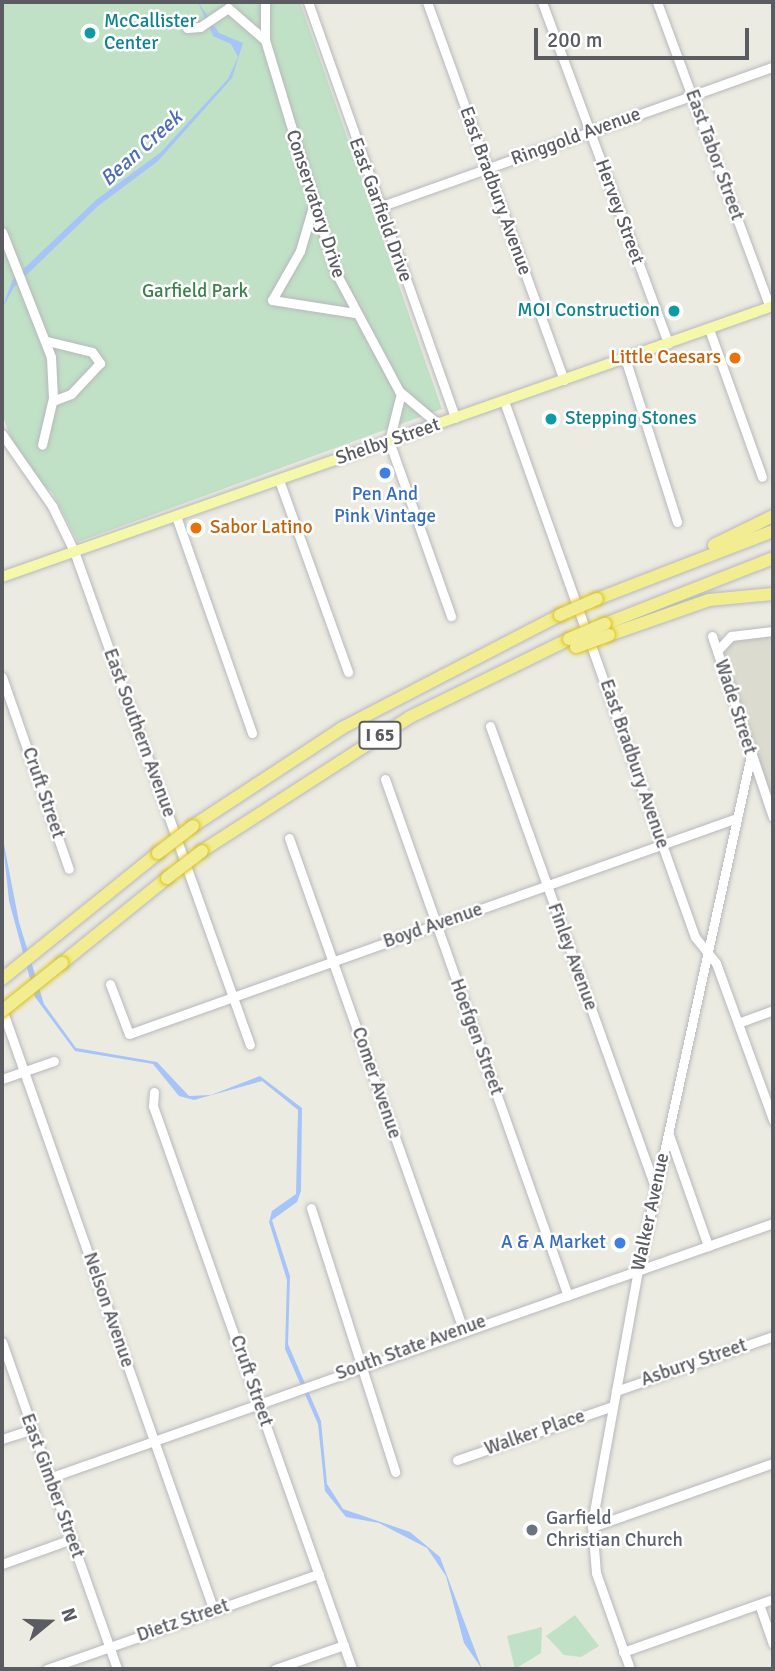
<!DOCTYPE html>
<style>
body{margin:0}
#map{position:relative;width:775px;height:1671px;overflow:hidden;background:#ecebe2;font-family:Signika,sans-serif}
div>[style]{position:absolute}
.education>*{inset:0;background:#dbdbd0}
.green>*{inset:0;background:#c0e1c6}
.water>*{inset:0;background:#a6c4f7}
.roads{filter:drop-shadow(0 0 2px #b7b8bd) drop-shadow(0 0 2px #b7b8bd)}
.minor>*{height:9px;margin:-4.5px;padding:0 4.5px;transform-origin:4.5px;border-radius:4.5px;background:#fff}
.major>*{height:10px;margin:-5px;padding:0 5px;transform-origin:5px;border-radius:5px;background:#f5f7ab}
.highway>*{height:12px;margin:-6px;padding:0 6px;transform-origin:6px;border-radius:6px;background:#f3ed91}
.bridges{filter:drop-shadow(0 0 2px #dac213) drop-shadow(0 0 2px #dac213)}
.highway-bridge>*{height:12px;margin:-6px;padding:0 6px;transform-origin:6px;border-radius:6px;background:#f3ed91}
.dots>*{width:19px;height:19px;translate:-50% -50%;box-sizing:border-box;border:4px solid #fff;border-radius:50%}
span{translate:-50% -50%;white-space:nowrap;text-align:center;line-height:1.15;-webkit-text-stroke:5px #fff;paint-order:stroke}
.shield-label span{padding:2px 5px;background:#fff;border:2px solid;border-radius:5px;-webkit-text-stroke-width:0}
.shield-label{font-size:18px;color:#5a5c61;font-weight:700}
.culture-label{font-size:19px;color:#0d838f}
.left{translate:0 -50%;text-align:left}
.right{translate:-100% -50%;text-align:right}
.street-label{font-size:19px;color:#5a5c61}
.park-label{font-size:19px;color:#3b7f4b}
.food-label{font-size:19px;color:#c56008}
.shop-label{font-size:19px;color:#366cbe}
.worship-label{font-size:19px;color:#5b616d}
.water-label{font-size:21px;color:#4c6cb8;font-style:italic}
.frame{position:absolute;inset:0;border:4px solid #5a5c61;pointer-events:none}
.north{position:absolute;left:14px;top:1587px;width:70px;height:70px;-webkit-text-stroke:5px #fff;paint-order:stroke;rotate:71deg;font-size:19px;font-weight:700;line-height:28px;text-align:center;color:#5a5c61}
.north::after{content:'';display:block;margin:auto;width:24px;height:32px;background:#5a5c61;clip-path:polygon(50% 0,100% 100%,50% 72%,0 100%)}
.scale{position:absolute;left:534px;top:28px;width:215px;height:32px;box-sizing:border-box;border:4px solid #5a5c61;border-top:0;padding-left:9px;font-size:21px;line-height:24px;white-space:nowrap;color:#5a5c61;-webkit-text-stroke:5px #fff;paint-order:stroke}
</style>
<div id="map">
<div class="education">
<i style="clip-path:polygon(773px 634px,773px 802px,722px 651px,728px 641px)"></i>
</div>
<div class="green">
<i style="clip-path:polygon(2px 2px,300px 2px,442px 409px,78px 542px,52px 492px,31px 476px,15px 450px,2px 414px)"></i>
<i style="clip-path:polygon(575px 1615px,599px 1646px,581px 1657px,564px 1655px,546px 1636px)"></i>
<i style="clip-path:polygon(542px 1627px,541px 1653px,515px 1669px,507px 1636px)"></i>
</div>
<div class="water">
<i style="clip-path:polygon(198px 2px,219px 33px,243px 43px,232px 78px,158px 161px,98px 206px,14px 287px,2px 309px,13px 279px,96px 200px,161px 152px,228px 79px,238px 57px,231px 44px,213px 36px)"></i>
<i style="clip-path:polygon(2px 834px,19px 922px,44px 1004px,76px 1048px,157px 1062px,189px 1096px,211px 1095px,260px 1076px,302px 1108px,301px 1191px,297px 1202px,272px 1220px,290px 1276px,288px 1344px,321px 1421px,327px 1484px,343px 1509px,410px 1532px,440px 1557px,482px 1669px,464px 1643px,446px 1576px,427px 1548px,379px 1523px,346px 1517px,325px 1491px,318px 1424px,285px 1349px,287px 1280px,269px 1222px,272px 1211px,296px 1194px,298px 1110px,262px 1081px,194px 1100px,179px 1096px,153px 1064px,75px 1051px,35px 997px,9px 901px)"></i>
</div>
<div class="roads">
<div class="minor">
<i style="left:265px;top:2px;width:38px;rotate:90deg"></i>
<i style="left:265px;top:40px;width:244px;rotate:73.1deg"></i>
<i style="left:336px;top:273px;width:134px;rotate:61.9deg"></i>
<i style="left:399px;top:391px;width:51px;rotate:40.2deg"></i>
<i style="left:308px;top:2px;width:441px;rotate:70.5deg"></i>
<i style="left:427px;top:2px;width:402px;rotate:70.1deg"></i>
<i style="left:542px;top:2px;width:364px;rotate:69.7deg"></i>
<i style="left:657px;top:2px;width:325px;rotate:69.7deg"></i>
<i style="left:187px;top:28px;width:13px;rotate:-4deg"></i>
<i style="left:200px;top:27px;width:34px;rotate:-34deg"></i>
<i style="left:228px;top:8px;width:49px;rotate:40.9deg"></i>
<i style="left:379px;top:207px;width:418px;rotate:-19.6deg"></i>
<i style="left:312px;top:210px;width:43px;rotate:106.3deg"></i>
<i style="left:300px;top:251px;width:56px;rotate:119.7deg"></i>
<i style="left:272px;top:300px;width:84px;rotate:8.9deg"></i>
<i style="left:2px;top:232px;width:134px;rotate:68.6deg"></i>
<i style="left:51px;top:357px;width:41px;rotate:87.2deg"></i>
<i style="left:53px;top:398px;width:48px;rotate:103.2deg"></i>
<i style="left:709px;top:329px;width:157px;rotate:70.3deg"></i>
<i style="left:47px;top:341px;width:46px;rotate:13.7deg"></i>
<i style="left:92px;top:352px;width:14px;rotate:54deg"></i>
<i style="left:100px;top:363px;width:42px;rotate:133.1deg"></i>
<i style="left:71px;top:394px;width:19px;rotate:159deg"></i>
<i style="left:625px;top:358px;width:172px;rotate:72.4deg"></i>
<i style="left:401px;top:393px;width:49px;rotate:104deg"></i>
<i style="left:389px;top:441px;width:186px;rotate:70.5deg"></i>
<i style="left:504px;top:401px;width:569px;rotate:70.39deg"></i>
<i style="left:695px;top:937px;width:33px;rotate:51deg"></i>
<i style="left:716px;top:963px;width:167px;rotate:70deg"></i>
<i style="left:2px;top:434px;width:88px;rotate:55.2deg"></i>
<i style="left:52px;top:506px;width:50px;rotate:63.9deg"></i>
<i style="left:74px;top:551px;width:524px;rotate:70.39deg"></i>
<i style="left:279px;top:480px;width:204px;rotate:70.2deg"></i>
<i style="left:176px;top:516px;width:230px;rotate:70.7deg"></i>
<i style="left:712px;top:636px;width:191px;rotate:71.4deg"></i>
<i style="left:717px;top:651px;width:21px;rotate:-47deg"></i>
<i style="left:731px;top:636px;width:42px;rotate:-6.8deg"></i>
<i style="left:2px;top:677px;width:203px;rotate:70.8deg"></i>
<i style="left:490px;top:726px;width:489px;rotate:70.3deg"></i>
<i style="left:385px;top:779px;width:548px;rotate:70.51deg"></i>
<i style="left:289px;top:838px;width:521px;rotate:70.49deg"></i>
<i style="left:110px;top:984px;width:53px;rotate:69.2deg"></i>
<i style="left:129px;top:1034px;width:645px;rotate:-19.56deg"></i>
<i style="left:2px;top:1009px;width:638px;rotate:70.6deg"></i>
<i style="left:738px;top:1023px;width:37px;rotate:-20deg"></i>
<i style="left:2px;top:1079px;width:55px;rotate:-19.1deg"></i>
<i style="left:154px;top:1092px;width:14px;rotate:94deg"></i>
<i style="left:153px;top:1106px;width:597px;rotate:70.53deg"></i>
<i style="left:669px;top:1135px;width:118px;rotate:70.6deg"></i>
<i style="left:311px;top:1208px;width:277px;rotate:72.3deg"></i>
<i style="left:2px;top:1342px;width:347px;rotate:70.6deg"></i>
<i style="left:616px;top:1391px;width:166px;rotate:-19.3deg"></i>
<i style="left:2px;top:1439px;width:32px;rotate:-18deg"></i>
<i style="left:457px;top:1460px;width:165px;rotate:-19.1deg"></i>
<i style="left:49px;top:1478px;width:768px;rotate:-19.4deg"></i>
<i style="left:592px;top:1527px;width:192px;rotate:-19.5deg"></i>
<i style="left:2px;top:1564px;width:74px;rotate:-19.7deg"></i>
<i style="left:759px;top:1604px;width:42px;rotate:70.7deg"></i>
<i style="left:623px;top:1652px;width:159px;rotate:-19.5deg"></i>
<i style="left:47px;top:1669px;width:288px;rotate:-19.3deg"></i>
<i style="left:275px;top:1669px;width:73px;rotate:-19.2deg"></i>
<i style="left:630px;top:1669px;width:102px;rotate:-109.5deg"></i>
<i style="left:596px;top:1573px;width:50px;rotate:-94.6deg"></i>
<i style="left:592px;top:1523px;width:256px;rotate:-79.7deg"></i>
<i style="left:638px;top:1271px;width:528px;rotate:-77.65deg"></i>
</div>
<div class="major">
<i style="left:2px;top:577px;width:817px;rotate:-19.37deg"></i>
</div>
<div class="highway">
<i style="left:714px;top:545px;width:66px;rotate:-26.2deg"></i>
<i style="left:597px;top:599px;width:189px;rotate:-21.1deg"></i>
<i style="left:605px;top:624px;width:180px;rotate:-21.4deg"></i>
<i style="left:609px;top:635px;width:106px;rotate:-19.3deg"></i>
<i style="left:709px;top:600px;width:64px;rotate:-5.4deg"></i>
<i style="left:193px;top:826px;width:178px;rotate:-33.3deg"></i>
<i style="left:342px;top:728px;width:246px;rotate:-27.4deg"></i>
<i style="left:202px;top:851px;width:247px;rotate:-32.8deg"></i>
<i style="left:410px;top:717px;width:177px;rotate:-26.1deg"></i>
<i style="left:62px;top:963px;width:135px;rotate:-39deg"></i>
<i style="left:2px;top:979px;width:201px;rotate:-38.9deg"></i>
</div>
</div>
<div class="bridges">
<div class="highway-bridge">
<i style="left:560px;top:615px;width:40px;rotate:-23.4deg"></i>
<i style="left:569px;top:639px;width:39px;rotate:-23deg"></i>
<i style="left:576px;top:647px;width:35px;rotate:-20deg"></i>
<i style="left:158px;top:853px;width:44px;rotate:-37.6deg"></i>
<i style="left:167px;top:878px;width:44px;rotate:-37.6deg"></i>
<i style="left:2px;top:1011px;width:77px;rotate:-38.7deg"></i>
</div>
</div>
<div class="dots">
<i style="left:90px;top:33px;background:#0f9aa8"></i>
<i style="left:674px;top:311px;background:#0f9aa8"></i>
<i style="left:735px;top:358px;background:#e8710a"></i>
<i style="left:551px;top:419px;background:#0f9aa8"></i>
<i style="left:385px;top:473px;background:#3f7fe0"></i>
<i style="left:196px;top:528px;background:#e8710a"></i>
<i style="left:620px;top:1243px;background:#3f7fe0"></i>
<i style="left:532px;top:1530px;background:#6b7280"></i>
</div>
<div class="shield-label">
<span style="left:380px;top:735px">I 65</span>
</div>
<div class="culture-label">
<span class="left" style="left:104px;top:33px">McCallister<br>Center</span>
<span class="right" style="left:660px;top:311px">MOI Construction</span>
<span class="left" style="left:565px;top:419px">Stepping Stones</span>
</div>
<div class="street-label">
<span style="left:576px;top:137px;rotate:-20deg">Ringgold Avenue</span>
<span style="left:714px;top:155px;rotate:70deg">East Tabor Street</span>
<span style="left:495px;top:191px;rotate:70deg">East Bradbury Avenue</span>
<span style="left:315px;top:204px;rotate:72deg">Conservatory Drive</span>
<span style="left:380px;top:210px;rotate:70deg">East Garfield Drive</span>
<span style="left:619px;top:212px;rotate:70deg">Hervey Street</span>
<span style="left:388px;top:442px;rotate:-19deg">Shelby Street</span>
<span style="left:735px;top:707px;rotate:72deg">Wade Street</span>
<span style="left:139px;top:733px;rotate:70deg">East Southern Avenue</span>
<span style="left:634px;top:764px;rotate:71deg">East Bradbury Avenue</span>
<span style="left:43px;top:793px;rotate:71deg">Cruft Street</span>
<span style="left:433px;top:926px;rotate:-19deg">Boyd Avenue</span>
<span style="left:572px;top:957px;rotate:70deg">Finley Avenue</span>
<span style="left:476px;top:1037px;rotate:70deg">Hoefgen Street</span>
<span style="left:376px;top:1083px;rotate:71deg">Comer Avenue</span>
<span style="left:651px;top:1212px;rotate:-78deg">Walker Avenue</span>
<span style="left:108px;top:1310px;rotate:71deg">Nelson Avenue</span>
<span style="left:411px;top:1348px;rotate:-20deg">South State Avenue</span>
<span style="left:694px;top:1363px;rotate:-19deg">Asbury Street</span>
<span style="left:251px;top:1381px;rotate:71deg">Cruft Street</span>
<span style="left:535px;top:1433px;rotate:-19deg">Walker Place</span>
<span style="left:52px;top:1486px;rotate:70deg">East Gimber Street</span>
<span style="left:183px;top:1621px;rotate:-19deg">Dietz Street</span>
</div>
<div class="park-label">
<span style="left:195px;top:292px">Garfield Park</span>
</div>
<div class="food-label">
<span class="right" style="left:721px;top:358px">Little Caesars</span>
<span class="left" style="left:210px;top:528px">Sabor Latino</span>
</div>
<div class="shop-label">
<span style="left:385px;top:506px">Pen And<br>Pink Vintage</span>
<span class="right" style="left:606px;top:1243px">A &amp; A Market</span>
</div>
<div class="worship-label">
<span class="left" style="left:546px;top:1530px">Garfield<br>Christian Church</span>
</div>
<div class="water-label">
<span style="left:141px;top:148px;rotate:-42deg">Bean Creek</span>
</div>
<div class="frame"></div>
<div class="north">N</div>
<div class="scale">200 m</div>
</div>
